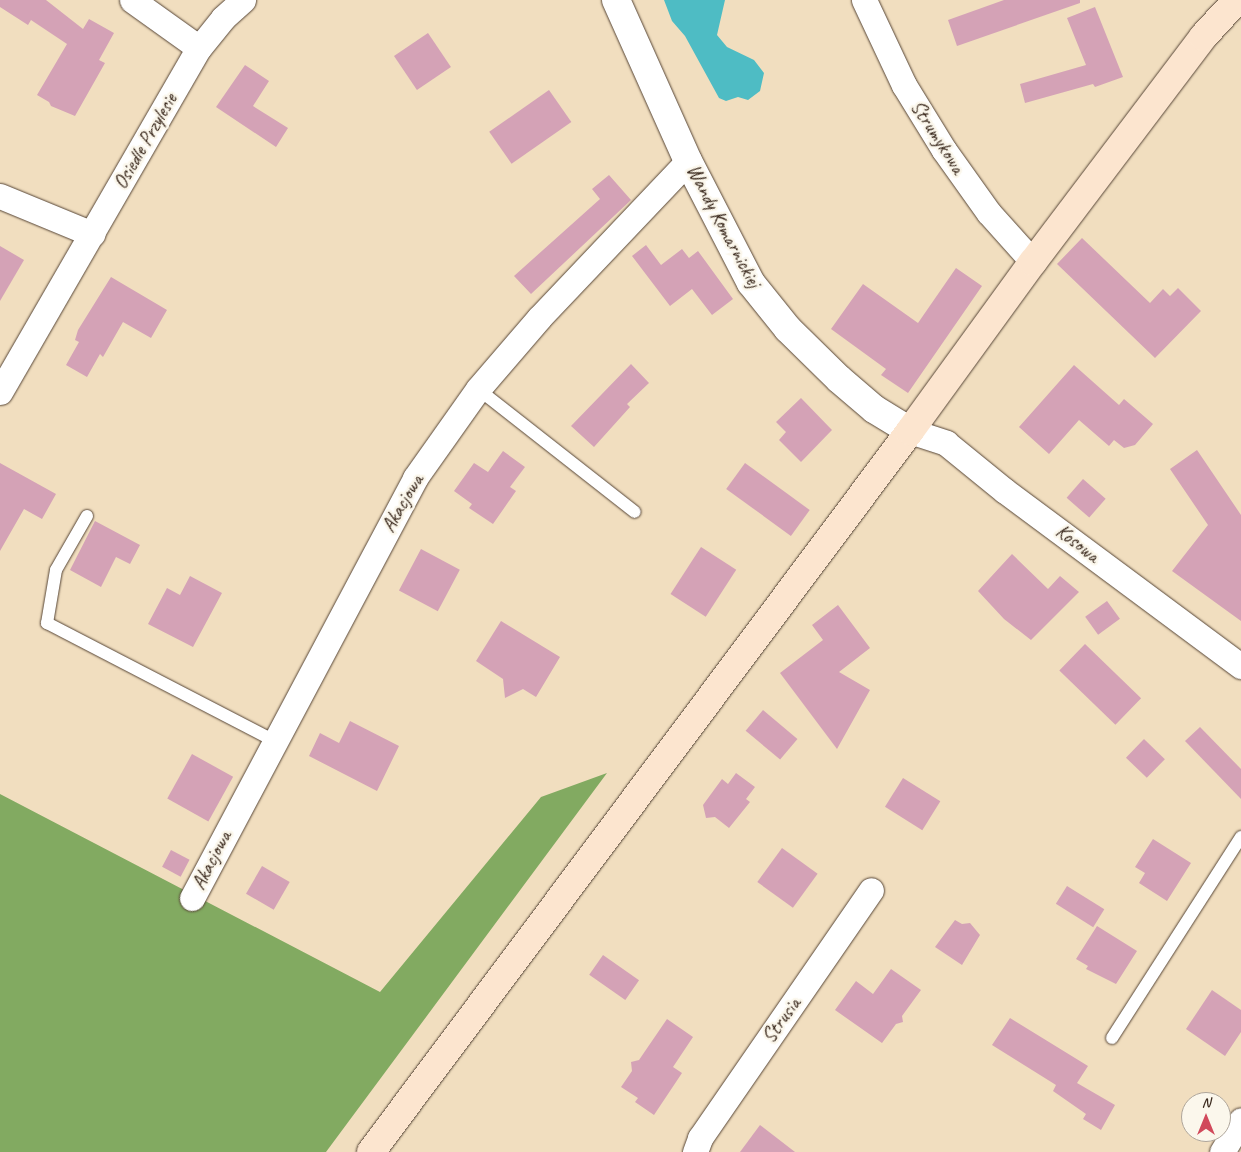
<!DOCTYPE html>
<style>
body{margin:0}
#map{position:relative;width:1241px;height:1152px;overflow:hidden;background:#f1debf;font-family:Caveat,sans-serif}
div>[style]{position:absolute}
.forest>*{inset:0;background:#82aa61}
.water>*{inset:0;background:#4ebcc4}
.building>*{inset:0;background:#d4a2b6;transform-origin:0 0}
.roads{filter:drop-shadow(0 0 1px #564536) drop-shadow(0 0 1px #564536)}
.service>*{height:12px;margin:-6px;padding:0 6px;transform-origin:6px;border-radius:6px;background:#fff}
.minor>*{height:25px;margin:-12.5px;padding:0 12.5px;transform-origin:12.5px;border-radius:12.5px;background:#fff}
.tertiary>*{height:28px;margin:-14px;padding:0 14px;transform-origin:14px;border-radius:14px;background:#fff}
.secondary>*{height:28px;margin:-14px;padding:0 14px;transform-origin:14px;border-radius:14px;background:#fce5cf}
span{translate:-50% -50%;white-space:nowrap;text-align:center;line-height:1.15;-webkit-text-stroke:5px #fbf7ec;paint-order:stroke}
.street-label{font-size:20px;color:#3b2a1e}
.north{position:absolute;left:1181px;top:1092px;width:50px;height:50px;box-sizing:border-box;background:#fbf7ec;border:1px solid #aea59a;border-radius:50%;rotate:0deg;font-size:14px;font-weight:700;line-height:20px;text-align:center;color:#3b2a1e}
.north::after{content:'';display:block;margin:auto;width:18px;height:22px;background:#d1495b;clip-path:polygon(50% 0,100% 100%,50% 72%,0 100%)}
</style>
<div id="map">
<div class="forest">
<i style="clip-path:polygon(607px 773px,326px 1152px,0 1152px,0 794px,380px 992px,541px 797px)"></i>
</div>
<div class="water">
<i style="clip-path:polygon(664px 0,725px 0,717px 35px,727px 47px,754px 60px,764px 73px,760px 91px,748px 100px,738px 97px,726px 101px,719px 98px,685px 36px,672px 21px)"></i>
</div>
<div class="building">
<i style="clip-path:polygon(0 0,46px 0,83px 29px,89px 19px,114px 33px,99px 60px,105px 63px,75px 116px,51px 106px,49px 102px,37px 95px,67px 44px,31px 20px,28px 25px,0 7px)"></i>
<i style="clip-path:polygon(1004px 0,1080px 0,1080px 3px,957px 46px,948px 20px)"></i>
<i style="clip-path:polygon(1095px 7px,1123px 77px,1095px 87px,1093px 84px,1025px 103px,1020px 84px,1086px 65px,1067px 18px)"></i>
<i style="left:428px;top:33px;width:41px;height:41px;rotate:56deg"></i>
<i style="clip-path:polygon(245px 65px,269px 81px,253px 106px,288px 128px,276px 147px,216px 107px)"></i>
<i style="left:549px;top:90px;width:39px;height:73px;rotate:55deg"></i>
<i style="clip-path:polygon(609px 175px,631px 200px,531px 294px,514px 276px,600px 199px,592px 189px)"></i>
<i style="clip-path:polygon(1082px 238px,1150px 303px,1163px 289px,1170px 296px,1178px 288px,1201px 311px,1155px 358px,1057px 264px)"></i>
<i style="clip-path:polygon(646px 245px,661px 265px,682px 249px,689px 258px,698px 251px,733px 299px,712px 315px,692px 289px,670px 306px,632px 256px)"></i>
<i style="clip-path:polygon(0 246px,24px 260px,0 301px)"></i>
<i style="clip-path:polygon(956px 268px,982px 286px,908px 393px,881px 375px,886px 369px,831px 329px,863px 284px,918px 323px)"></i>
<i style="clip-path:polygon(111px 277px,167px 310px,151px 338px,123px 322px,103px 357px,100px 354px,87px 377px,66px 365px,79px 342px,75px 340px,78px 330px)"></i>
<i style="clip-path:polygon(631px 364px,649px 383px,627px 404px,630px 407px,594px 447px,571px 426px)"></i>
<i style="clip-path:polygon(1074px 365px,1119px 405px,1124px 399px,1153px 424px,1135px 445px,1124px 448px,1114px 440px,1109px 446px,1079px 420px,1049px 454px,1019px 427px)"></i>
<i style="clip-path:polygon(801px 398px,832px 430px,801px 462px,779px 440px,786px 432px,776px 422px)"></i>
<i style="clip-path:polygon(1197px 450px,1241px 515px,1241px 621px,1172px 571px,1208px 525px,1170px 469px)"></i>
<i style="clip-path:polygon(503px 451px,525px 467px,510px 487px,516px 491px,493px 524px,469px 508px,472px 504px,454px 491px,474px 463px,488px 472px)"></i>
<i style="clip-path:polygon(0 463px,56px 494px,42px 519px,24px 509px,0 551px)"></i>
<i style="left:745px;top:463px;width:80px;height:32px;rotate:36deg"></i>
<i style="left:1083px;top:479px;width:30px;height:25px;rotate:41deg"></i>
<i style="clip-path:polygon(95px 521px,140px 545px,130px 564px,116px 557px,101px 587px,70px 570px)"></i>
<i style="left:701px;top:547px;width:42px;height:56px;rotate:33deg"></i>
<i style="left:421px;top:549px;width:44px;height:47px;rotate:28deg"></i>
<i style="clip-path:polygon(1012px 554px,1048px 589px,1060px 576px,1079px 592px,1031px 640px,1004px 619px,978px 591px)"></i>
<i style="clip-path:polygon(190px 576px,222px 593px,193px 647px,148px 624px,167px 588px,180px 595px)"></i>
<i style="left:1107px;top:601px;width:22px;height:27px;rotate:54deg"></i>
<i style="clip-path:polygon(838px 605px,870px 648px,839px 672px,870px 690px,837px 749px,780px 673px,823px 640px,812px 625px)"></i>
<i style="clip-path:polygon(501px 621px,560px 657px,536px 697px,523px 689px,505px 698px,503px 679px,476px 661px)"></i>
<i style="left:1085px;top:644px;width:78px;height:37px;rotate:44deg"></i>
<i style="left:763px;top:710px;width:45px;height:27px;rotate:40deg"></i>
<i style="clip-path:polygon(350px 721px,399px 746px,377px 791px,309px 756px,320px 733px,339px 743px)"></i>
<i style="clip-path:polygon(1200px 727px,1241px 769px,1241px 799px,1185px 741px)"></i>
<i style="left:1144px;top:739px;width:29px;height:26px;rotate:44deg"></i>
<i style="left:192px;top:754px;width:47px;height:51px;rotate:29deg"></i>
<i style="clip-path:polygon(736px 773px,755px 787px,746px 799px,750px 802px,729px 828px,715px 817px,706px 818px,703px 805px,722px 779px,728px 784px)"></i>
<i style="left:903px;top:778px;width:44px;height:34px;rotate:32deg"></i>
<i style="clip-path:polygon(1153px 839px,1191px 863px,1167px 901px,1139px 883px,1145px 873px,1135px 867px)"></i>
<i style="left:782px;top:848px;width:44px;height:42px;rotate:36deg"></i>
<i style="left:171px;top:850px;width:21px;height:19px;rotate:28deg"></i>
<i style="left:262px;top:866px;width:32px;height:32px;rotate:30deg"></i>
<i style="left:1067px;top:886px;width:44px;height:21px;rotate:32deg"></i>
<i style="clip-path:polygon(955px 920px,962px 924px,970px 923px,980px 935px,962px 965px,935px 947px)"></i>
<i style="clip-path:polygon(1097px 926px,1137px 951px,1116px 984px,1086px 969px,1088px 966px,1076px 959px)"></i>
<i style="left:603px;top:955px;width:44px;height:24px;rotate:35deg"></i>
<i style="clip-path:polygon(891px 969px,921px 990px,902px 1016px,903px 1022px,896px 1024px,882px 1043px,835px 1010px,856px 981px,873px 994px)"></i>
<i style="clip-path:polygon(1212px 990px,1241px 1010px,1241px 1032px,1225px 1056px,1186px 1029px)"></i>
<i style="clip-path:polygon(1010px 1018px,1088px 1066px,1077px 1083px,1115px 1105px,1101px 1130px,1083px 1119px,1086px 1114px,1053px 1091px,1056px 1085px,992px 1045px)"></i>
<i style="clip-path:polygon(667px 1019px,693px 1037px,673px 1067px,682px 1073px,654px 1115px,635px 1102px,638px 1098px,621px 1087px,632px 1071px,631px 1062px,639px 1060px)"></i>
<i style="clip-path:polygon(760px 1125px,795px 1152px,740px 1152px)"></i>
</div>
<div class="roads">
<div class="service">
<i style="left:478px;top:389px;width:199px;rotate:38.1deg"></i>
<i style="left:87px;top:516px;width:62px;rotate:119.9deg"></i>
<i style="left:56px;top:570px;width:54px;rotate:99.6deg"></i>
<i style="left:47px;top:623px;width:254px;rotate:27.4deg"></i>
<i style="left:1112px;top:1038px;width:239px;rotate:-57.3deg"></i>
</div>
<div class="minor">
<i style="left:132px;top:0;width:82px;rotate:35.6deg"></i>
<i style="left:864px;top:0;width:94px;rotate:64.8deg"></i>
<i style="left:904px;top:85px;width:76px;rotate:58.4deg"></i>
<i style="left:944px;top:150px;width:77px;rotate:54.5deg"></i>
<i style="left:989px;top:213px;width:66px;rotate:48.1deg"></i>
<i style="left:0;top:196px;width:100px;rotate:22.4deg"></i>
<i style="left:0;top:392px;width:397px;rotate:-60deg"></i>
<i style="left:199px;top:48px;width:38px;rotate:-51deg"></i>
<i style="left:223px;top:18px;width:27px;rotate:-42deg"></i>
<i style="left:910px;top:431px;width:38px;rotate:18deg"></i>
<i style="left:946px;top:443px;width:76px;rotate:39.1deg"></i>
<i style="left:1005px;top:491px;width:294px;rotate:36.6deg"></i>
<i style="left:192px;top:898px;width:476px;rotate:-62deg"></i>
<i style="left:415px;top:478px;width:109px;rotate:-54.7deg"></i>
<i style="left:478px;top:389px;width:94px;rotate:-49.3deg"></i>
<i style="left:539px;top:318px;width:216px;rotate:-46.5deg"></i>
<i style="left:695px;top:1152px;width:15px;rotate:-70deg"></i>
<i style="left:700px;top:1138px;width:301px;rotate:-55.4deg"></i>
<i style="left:1222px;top:1152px;width:37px;rotate:-59deg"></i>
</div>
<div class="tertiary">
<i style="left:616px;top:0;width:176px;rotate:65.9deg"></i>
<i style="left:688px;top:161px;width:137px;rotate:62.7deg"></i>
<i style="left:751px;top:283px;width:59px;rotate:51.2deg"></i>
<i style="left:788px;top:329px;width:71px;rotate:44.4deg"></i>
<i style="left:839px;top:379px;width:46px;rotate:40.6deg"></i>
<i style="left:874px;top:409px;width:42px;rotate:31.4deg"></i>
</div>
<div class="secondary">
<i style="left:371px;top:1152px;width:900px;rotate:-53.22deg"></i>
<i style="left:910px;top:431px;width:209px;rotate:-54deg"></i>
<i style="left:1033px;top:262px;width:282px;rotate:-52.9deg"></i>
<i style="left:1203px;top:37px;width:50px;rotate:-47.4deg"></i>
</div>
</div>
<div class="street-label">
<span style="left:938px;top:137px;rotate:57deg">Strumykowa</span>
<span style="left:145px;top:141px;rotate:-60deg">Osiedle Przylesie</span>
<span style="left:724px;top:226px;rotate:62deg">Wandy Komarnickiej</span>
<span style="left:402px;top:503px;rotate:-60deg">Akacjowa</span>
<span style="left:1078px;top:543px;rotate:37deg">Kosowa</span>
<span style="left:211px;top:860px;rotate:-63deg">Akacjowa</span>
<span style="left:781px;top:1020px;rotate:-55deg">Strusia</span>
</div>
<div class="north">N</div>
</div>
